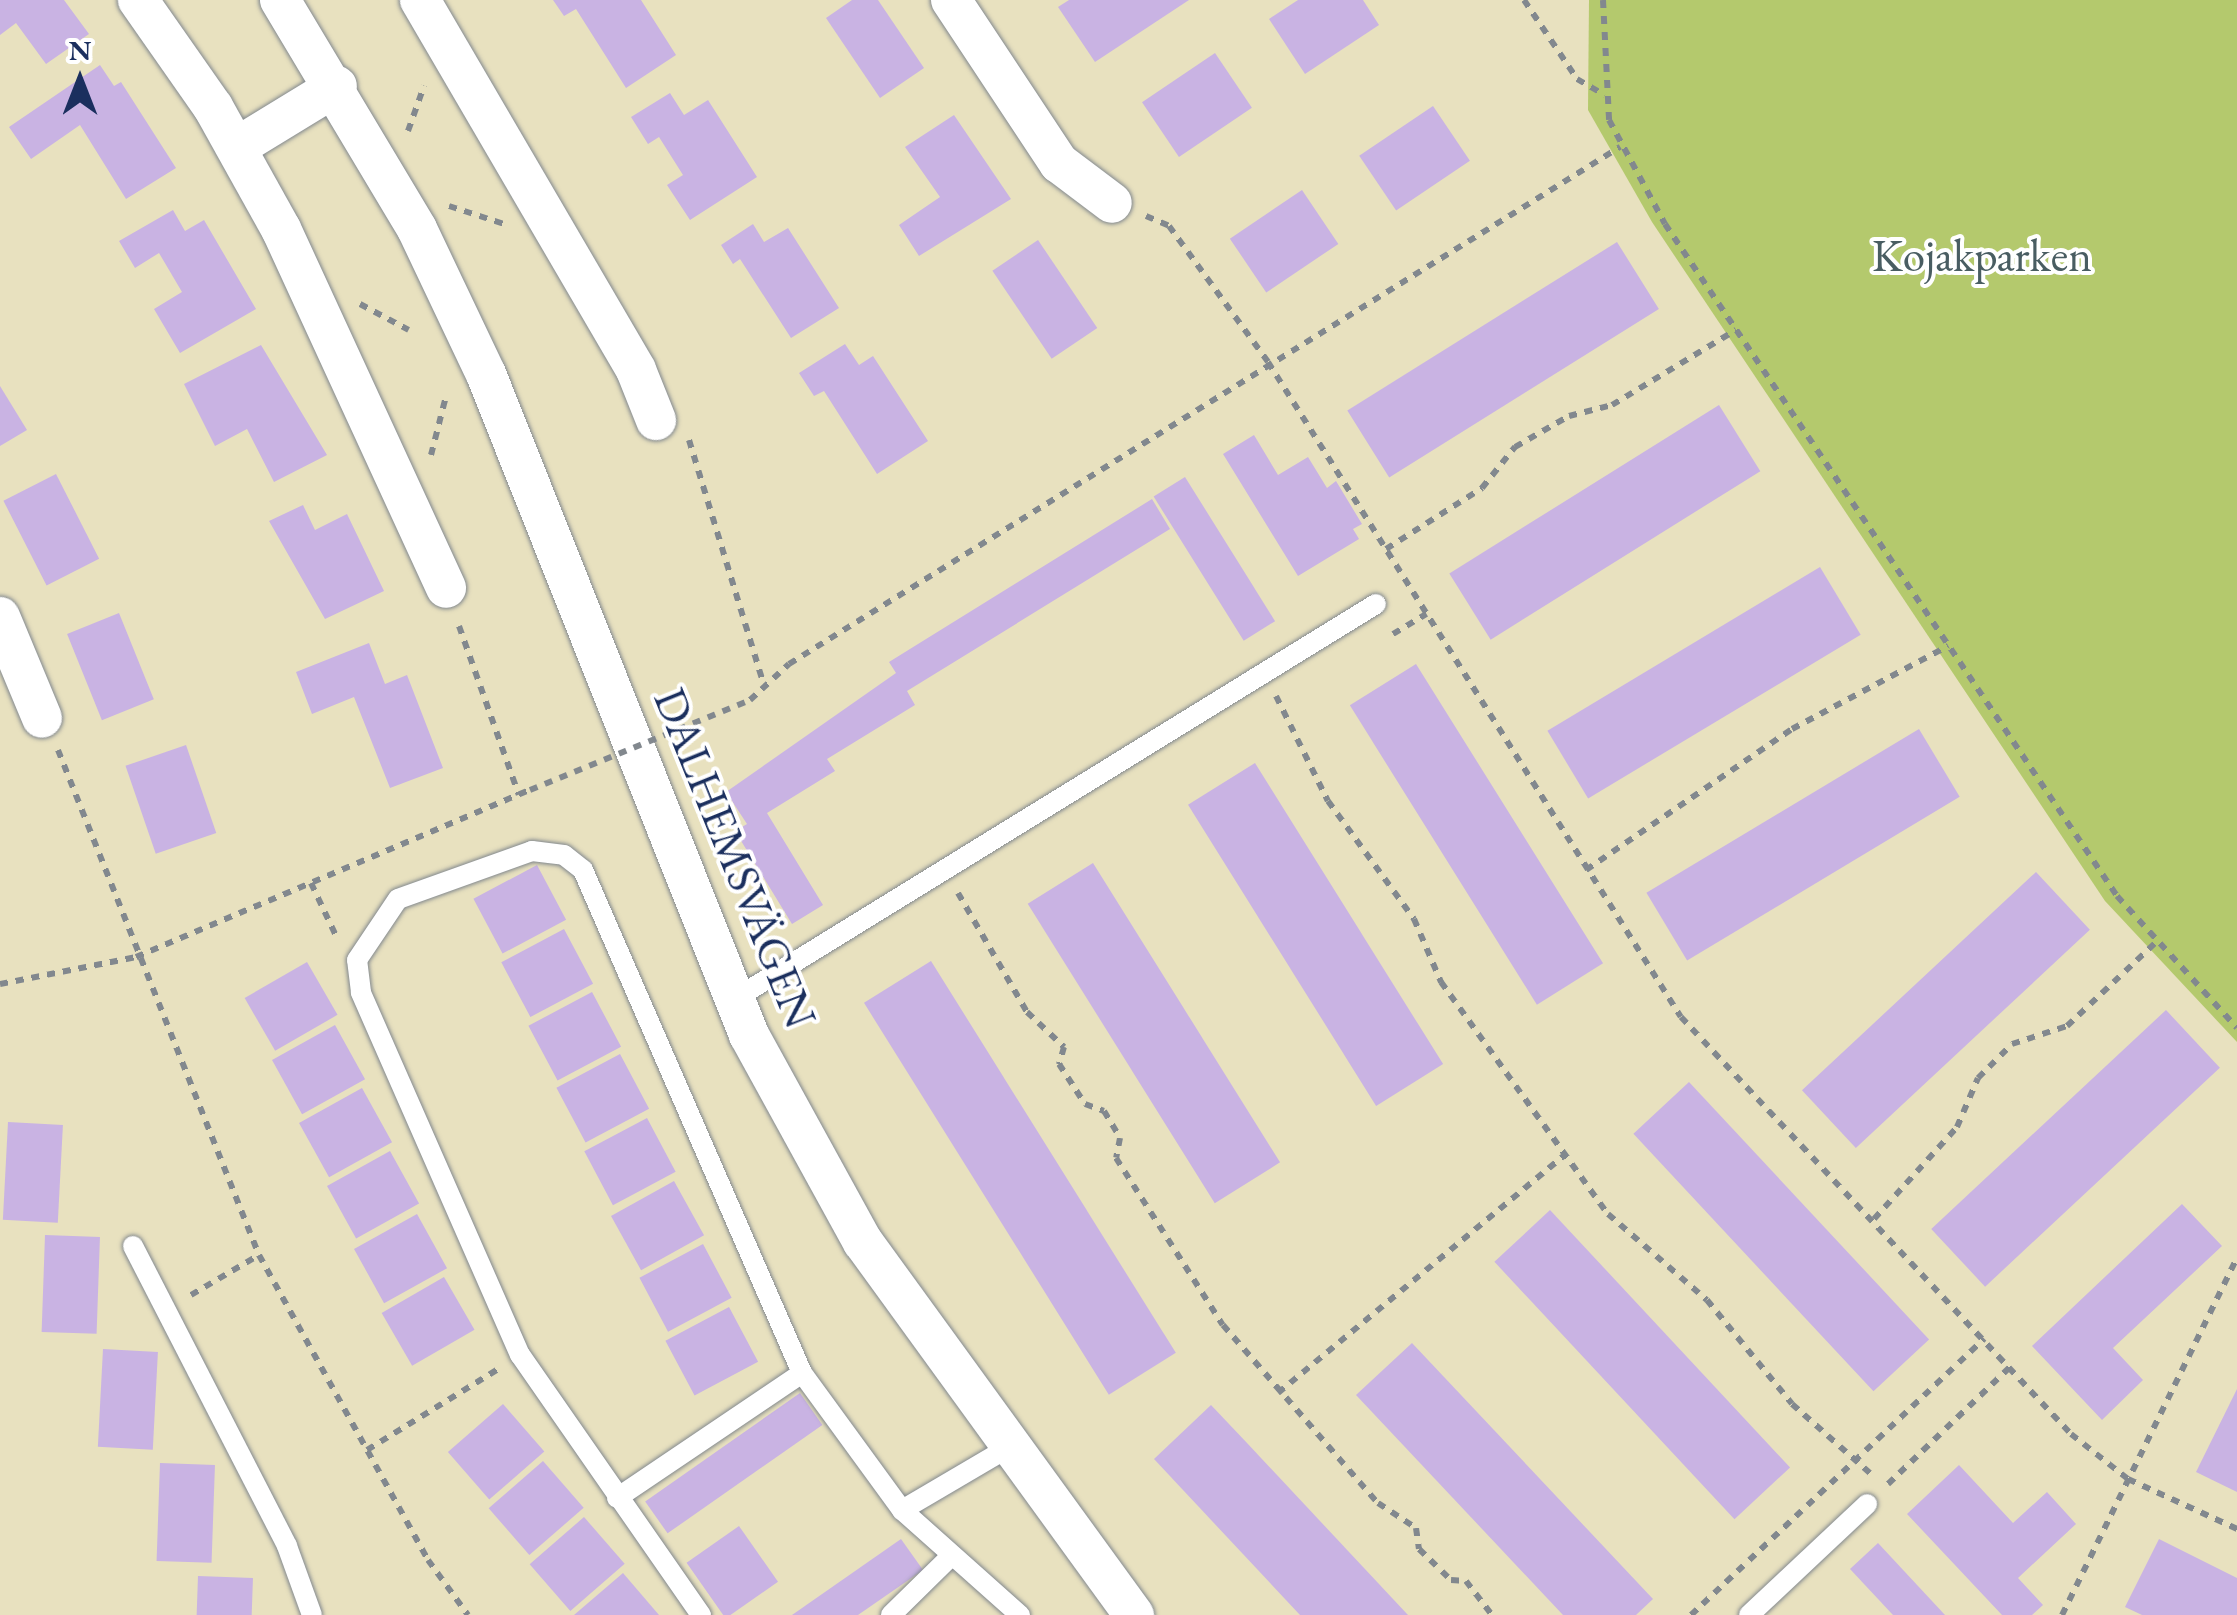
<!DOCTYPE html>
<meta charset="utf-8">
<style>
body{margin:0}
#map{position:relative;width:2237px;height:1615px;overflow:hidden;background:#e8e1bf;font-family:"EB Garamond",serif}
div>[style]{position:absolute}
.green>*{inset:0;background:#b4c96d}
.building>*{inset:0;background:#c9b3e3;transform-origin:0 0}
.path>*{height:6px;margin-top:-3px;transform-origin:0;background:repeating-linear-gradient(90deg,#82888e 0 8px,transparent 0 16px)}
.roads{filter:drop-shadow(0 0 2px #82888e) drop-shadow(0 0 2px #82888e)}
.service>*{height:20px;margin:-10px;padding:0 10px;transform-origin:10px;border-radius:10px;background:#fff}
.minor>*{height:40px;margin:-20px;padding:0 20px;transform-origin:20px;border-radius:20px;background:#fff}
.path-bridge>*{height:6px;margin-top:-3px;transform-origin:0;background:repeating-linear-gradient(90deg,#82888e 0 8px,transparent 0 16px)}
span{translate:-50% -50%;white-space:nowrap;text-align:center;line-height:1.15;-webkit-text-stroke:8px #fff;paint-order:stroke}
.park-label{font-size:45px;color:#495d62}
.street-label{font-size:45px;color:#1b2f5e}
.north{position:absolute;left:30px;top:30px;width:100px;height:100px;-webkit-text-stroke:8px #fff;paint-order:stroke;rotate:0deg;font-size:28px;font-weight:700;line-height:40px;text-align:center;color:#1b2f5e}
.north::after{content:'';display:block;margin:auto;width:35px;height:45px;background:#1b2f5e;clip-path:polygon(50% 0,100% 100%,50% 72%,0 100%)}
</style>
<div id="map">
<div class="green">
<i style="clip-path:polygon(1589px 0,2237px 0,2237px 1042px,2105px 901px,1652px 222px,1588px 110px)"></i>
</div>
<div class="building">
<i style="clip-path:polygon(0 0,64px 0,89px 34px,46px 64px,16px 23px,0 35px)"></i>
<i style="clip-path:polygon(553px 0,641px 0,676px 55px,626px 88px,576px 9px,564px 16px)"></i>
<i style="clip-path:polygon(852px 0,878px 0,924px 68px,880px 98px,826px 18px)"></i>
<i style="clip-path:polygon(1069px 0,1189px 0,1095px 62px,1058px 7px)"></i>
<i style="clip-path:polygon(1298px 0,1363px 0,1379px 25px,1305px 74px,1269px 19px)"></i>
<i style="left:1215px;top:53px;width:66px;height:88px;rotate:56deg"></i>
<i style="clip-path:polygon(100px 65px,114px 86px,121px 82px,176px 168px,126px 199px,80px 125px,31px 159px,9px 127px)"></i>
<i style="clip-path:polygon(670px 93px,684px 115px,708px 100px,757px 177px,690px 220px,667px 185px,683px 175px,659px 137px,648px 144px,631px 117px)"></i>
<i style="left:1433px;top:106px;width:66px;height:89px;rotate:56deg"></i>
<i style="clip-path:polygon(954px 115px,1011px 199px,919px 256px,899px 225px,940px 197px,905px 147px)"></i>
<i style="left:1302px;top:190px;width:65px;height:87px;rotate:56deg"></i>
<i style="clip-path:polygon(173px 210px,185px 231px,204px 220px,256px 309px,180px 353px,154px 309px,182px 292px,159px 253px,135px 268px,119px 241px)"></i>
<i style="clip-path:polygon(753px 224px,764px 242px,788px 228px,839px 308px,791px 338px,740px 259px,733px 264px,721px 245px)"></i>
<i style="left:1038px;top:240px;width:106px;height:55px;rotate:56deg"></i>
<i style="left:1617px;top:242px;width:79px;height:318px;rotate:58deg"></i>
<i style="clip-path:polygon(845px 344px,859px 365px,873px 356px,928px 441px,877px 474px,824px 391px,814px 396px,799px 373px)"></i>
<i style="clip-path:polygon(261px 345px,327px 455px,274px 482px,247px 429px,215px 446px,184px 384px)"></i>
<i style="clip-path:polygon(0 386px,27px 430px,0 446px)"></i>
<i style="left:1719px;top:405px;width:78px;height:318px;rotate:58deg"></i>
<i style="clip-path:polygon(1254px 435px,1278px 475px,1308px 457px,1327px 488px,1336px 481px,1362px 524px,1353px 529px,1359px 539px,1298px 576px,1223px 454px)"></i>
<i style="left:56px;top:474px;width:95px;height:59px;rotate:63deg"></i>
<i style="left:1185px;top:477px;width:170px;height:37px;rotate:58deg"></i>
<i style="clip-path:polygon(1152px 499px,1170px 529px,907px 691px,915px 705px,827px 759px,835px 771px,767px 813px,823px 905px,792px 924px,735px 831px,747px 824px,726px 792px,896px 673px,889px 662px)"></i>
<i style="clip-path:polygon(303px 505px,315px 530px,347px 514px,384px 591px,325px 619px,269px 521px)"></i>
<i style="left:1820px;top:567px;width:79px;height:318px;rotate:59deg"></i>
<i style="left:119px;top:613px;width:93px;height:56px;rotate:68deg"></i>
<i style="clip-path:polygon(369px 643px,385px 684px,407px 675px,443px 768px,390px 788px,354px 697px,312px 714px,296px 672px)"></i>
<i style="left:1416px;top:664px;width:353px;height:78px;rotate:58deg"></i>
<i style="left:1919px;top:729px;width:79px;height:318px;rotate:59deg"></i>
<i style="left:186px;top:745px;width:93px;height:64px;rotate:71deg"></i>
<i style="left:1255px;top:763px;width:355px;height:79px;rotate:58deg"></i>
<i style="left:1093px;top:863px;width:353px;height:77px;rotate:58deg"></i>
<i style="left:537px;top:865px;width:62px;height:72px;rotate:62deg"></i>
<i style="left:2036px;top:872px;width:79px;height:320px;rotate:47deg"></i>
<i style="left:564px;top:929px;width:62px;height:71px;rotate:62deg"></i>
<i style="left:931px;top:961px;width:462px;height:79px;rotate:58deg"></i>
<i style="left:307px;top:962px;width:61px;height:72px;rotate:60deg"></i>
<i style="left:592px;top:992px;width:62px;height:72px;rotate:62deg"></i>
<i style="left:2166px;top:1010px;width:79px;height:321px;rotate:47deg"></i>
<i style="left:335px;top:1025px;width:62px;height:72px;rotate:61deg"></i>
<i style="left:620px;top:1054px;width:62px;height:72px;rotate:62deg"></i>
<i style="left:1689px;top:1082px;width:352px;height:76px;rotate:47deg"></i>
<i style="left:362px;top:1088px;width:62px;height:72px;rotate:61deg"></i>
<i style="left:647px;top:1118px;width:61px;height:71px;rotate:62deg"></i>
<i style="left:8px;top:1122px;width:55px;height:98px;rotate:3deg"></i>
<i style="left:390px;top:1151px;width:60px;height:72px;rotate:61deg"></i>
<i style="left:674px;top:1181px;width:62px;height:72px;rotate:61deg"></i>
<i style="clip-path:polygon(2182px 1204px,2222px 1246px,2113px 1348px,2143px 1380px,2102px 1420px,2032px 1346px)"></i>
<i style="left:1550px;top:1210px;width:352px;height:76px;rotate:47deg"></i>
<i style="left:417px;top:1214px;width:62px;height:72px;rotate:61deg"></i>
<i style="left:45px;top:1235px;width:55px;height:97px;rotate:2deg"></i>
<i style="left:703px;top:1244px;width:61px;height:72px;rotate:62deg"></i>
<i style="left:444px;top:1277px;width:61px;height:72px;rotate:60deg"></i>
<i style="left:729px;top:1307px;width:62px;height:72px;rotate:62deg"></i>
<i style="clip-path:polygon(1412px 1343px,1653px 1599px,1636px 1615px,1563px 1615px,1356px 1395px)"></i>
<i style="left:103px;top:1349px;width:55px;height:98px;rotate:3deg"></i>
<i style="clip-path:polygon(2237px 1389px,2237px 1492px,2196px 1472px)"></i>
<i style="left:800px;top:1393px;width:39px;height:189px;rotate:55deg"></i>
<i style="left:503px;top:1404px;width:63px;height:73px;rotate:49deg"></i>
<i style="clip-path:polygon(1211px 1405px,1247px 1443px,1408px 1615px,1300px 1615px,1154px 1459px)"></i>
<i style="left:543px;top:1461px;width:62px;height:72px;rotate:49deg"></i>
<i style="left:160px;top:1463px;width:55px;height:98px;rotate:2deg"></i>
<i style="clip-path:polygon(1959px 1465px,2013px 1523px,2047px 1492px,2076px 1524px,2018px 1578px,2043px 1605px,2032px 1615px,2002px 1615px,1907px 1514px)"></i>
<i style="left:584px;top:1517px;width:62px;height:72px;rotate:49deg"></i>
<i style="left:739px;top:1526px;width:68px;height:64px;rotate:55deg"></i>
<i style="clip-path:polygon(901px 1539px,923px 1570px,858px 1615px,792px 1615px)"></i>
<i style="clip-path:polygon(2159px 1539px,2237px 1578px,2237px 1615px,2142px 1615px,2125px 1607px)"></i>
<i style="clip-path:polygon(1878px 1543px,1945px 1615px,1893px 1615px,1850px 1569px)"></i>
<i style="clip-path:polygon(623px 1573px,659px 1615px,574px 1615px)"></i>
<i style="left:198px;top:1576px;width:55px;height:39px;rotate:2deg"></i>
</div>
<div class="path">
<i style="left:1524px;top:0;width:95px;rotate:56.1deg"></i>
<i style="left:1577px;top:79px;width:32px;rotate:30deg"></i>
<i style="left:1603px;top:0;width:120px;rotate:87.1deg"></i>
<i style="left:1609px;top:120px;width:118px;rotate:61.7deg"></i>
<i style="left:1665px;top:224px;width:810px;rotate:56.07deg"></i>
<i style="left:2117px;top:896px;width:178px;rotate:47.7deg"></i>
<i style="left:408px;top:131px;width:48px;rotate:-70.4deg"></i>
<i style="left:449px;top:206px;width:58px;rotate:18.1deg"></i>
<i style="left:1146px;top:216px;width:25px;rotate:23deg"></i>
<i style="left:1169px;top:226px;width:168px;rotate:53.9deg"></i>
<i style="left:1268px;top:362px;width:774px;rotate:57.77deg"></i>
<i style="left:1681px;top:1017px;width:571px;rotate:46.92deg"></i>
<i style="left:2071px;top:1434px;width:73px;rotate:38.3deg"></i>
<i style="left:2128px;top:1479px;width:120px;rotate:24.6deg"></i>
<i style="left:360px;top:304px;width:55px;rotate:28deg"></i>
<i style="left:689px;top:440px;width:256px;rotate:73deg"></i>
<i style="left:431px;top:455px;width:57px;rotate:-75.7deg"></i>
<i style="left:1386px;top:549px;width:114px;rotate:-32.4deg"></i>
<i style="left:1482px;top:488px;width:53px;rotate:-51.2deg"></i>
<i style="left:1515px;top:447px;width:62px;rotate:-29.9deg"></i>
<i style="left:1569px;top:416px;width:44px;rotate:-14.3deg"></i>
<i style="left:1612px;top:405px;width:145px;rotate:-31.2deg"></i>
<i style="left:459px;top:626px;width:179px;rotate:70.5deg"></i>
<i style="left:1393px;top:634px;width:39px;rotate:-31deg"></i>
<i style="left:1276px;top:696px;width:117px;rotate:63.7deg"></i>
<i style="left:1328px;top:801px;width:146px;rotate:53.9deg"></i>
<i style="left:1414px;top:919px;width:69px;rotate:66.8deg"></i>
<i style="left:1441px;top:982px;width:286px;rotate:54.3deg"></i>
<i style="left:1608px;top:1214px;width:131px;rotate:41deg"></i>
<i style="left:1707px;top:1300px;width:134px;rotate:50.7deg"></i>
<i style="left:1792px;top:1404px;width:104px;rotate:41.5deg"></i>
<i style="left:750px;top:700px;width:53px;rotate:-42.7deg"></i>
<i style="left:789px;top:664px;width:979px;rotate:-31.89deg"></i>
<i style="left:58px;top:750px;width:544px;rotate:68.3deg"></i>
<i style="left:259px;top:1255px;width:349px;rotate:61deg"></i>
<i style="left:428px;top:1560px;width:68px;rotate:54deg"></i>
<i style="left:1586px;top:870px;width:250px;rotate:-34.4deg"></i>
<i style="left:1792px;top:729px;width:177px;rotate:-28deg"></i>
<i style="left:311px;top:883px;width:59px;rotate:64.7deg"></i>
<i style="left:958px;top:893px;width:138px;rotate:59.9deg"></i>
<i style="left:1027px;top:1012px;width:51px;rotate:43.4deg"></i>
<i style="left:1064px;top:1047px;width:18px;rotate:106deg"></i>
<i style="left:1059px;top:1064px;width:48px;rotate:57deg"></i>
<i style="left:1085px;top:1104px;width:20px;rotate:20deg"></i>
<i style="left:1104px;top:1111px;width:31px;rotate:59deg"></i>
<i style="left:1120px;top:1138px;width:20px;rotate:101deg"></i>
<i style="left:1116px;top:1158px;width:198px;rotate:57.4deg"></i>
<i style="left:1223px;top:1325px;width:236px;rotate:49deg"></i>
<i style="left:1378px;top:1503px;width:45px;rotate:33.3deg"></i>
<i style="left:1416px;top:1528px;width:21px;rotate:82deg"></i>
<i style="left:1419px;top:1549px;width:45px;rotate:44.1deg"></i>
<i style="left:1451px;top:1580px;width:15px;rotate:4deg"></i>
<i style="left:1466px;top:1581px;width:43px;rotate:52.6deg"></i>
<i style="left:0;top:984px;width:139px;rotate:-11.2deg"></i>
<i style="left:136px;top:957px;width:428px;rotate:-23deg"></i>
<i style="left:1874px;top:1219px;width:124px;rotate:-47.9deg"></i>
<i style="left:1957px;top:1127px;width:53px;rotate:-66.8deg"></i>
<i style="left:1978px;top:1078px;width:48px;rotate:-45deg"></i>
<i style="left:2012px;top:1044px;width:58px;rotate:-18.1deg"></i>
<i style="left:2067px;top:1026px;width:122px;rotate:-43.3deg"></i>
<i style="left:191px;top:1295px;width:79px;rotate:-30.5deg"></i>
<i style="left:1278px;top:1393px;width:374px;rotate:-39.7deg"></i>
<i style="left:367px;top:1450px;width:154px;rotate:-31.7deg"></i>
<i style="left:1888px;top:1484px;width:169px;rotate:-43.8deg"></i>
<i style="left:1691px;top:1615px;width:403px;rotate:-43.3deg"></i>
<i style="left:2062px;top:1615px;width:398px;rotate:-63.9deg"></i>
</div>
<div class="roads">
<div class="service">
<i style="left:733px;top:1000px;width:755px;rotate:-31.63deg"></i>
<i style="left:133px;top:1246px;width:337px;rotate:62.8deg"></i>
<i style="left:287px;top:1546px;width:73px;rotate:70.1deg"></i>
<i style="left:617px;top:1498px;width:223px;rotate:-34deg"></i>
<i style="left:902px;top:1510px;width:121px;rotate:-30.4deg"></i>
<i style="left:701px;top:1615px;width:317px;rotate:-124.8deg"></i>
<i style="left:520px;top:1355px;width:396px;rotate:-113.7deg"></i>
<i style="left:361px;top:992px;width:32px;rotate:-97deg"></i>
<i style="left:357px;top:960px;width:73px;rotate:-56.1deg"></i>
<i style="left:398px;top:899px;width:142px;rotate:-19.7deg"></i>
<i style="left:532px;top:851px;width:32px;rotate:7deg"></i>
<i style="left:564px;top:855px;width:24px;rotate:38deg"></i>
<i style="left:583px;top:870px;width:549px;rotate:66.47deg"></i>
<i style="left:802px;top:1373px;width:170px;rotate:53.9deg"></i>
<i style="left:902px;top:1510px;width:158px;rotate:41.7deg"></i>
<i style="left:891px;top:1615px;width:78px;rotate:-44.5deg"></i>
<i style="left:1749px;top:1615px;width:162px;rotate:-43.2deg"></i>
</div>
<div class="minor">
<i style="left:138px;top:0;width:131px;rotate:55deg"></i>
<i style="left:213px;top:107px;width:140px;rotate:60.9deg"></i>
<i style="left:281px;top:229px;width:395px;rotate:65.3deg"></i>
<i style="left:280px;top:0;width:267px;rotate:59.1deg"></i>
<i style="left:417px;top:229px;width:161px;rotate:64.6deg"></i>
<i style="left:486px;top:374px;width:711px;rotate:68.3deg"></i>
<i style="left:749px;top:1035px;width:236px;rotate:61.2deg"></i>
<i style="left:863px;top:1242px;width:461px;rotate:54deg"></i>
<i style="left:420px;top:0;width:428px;rotate:59.7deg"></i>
<i style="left:636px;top:370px;width:54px;rotate:68.2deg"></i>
<i style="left:951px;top:0;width:196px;rotate:56.5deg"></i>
<i style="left:1059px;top:163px;width:66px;rotate:37deg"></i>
<i style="left:237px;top:147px;width:117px;rotate:-31.4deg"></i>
<i style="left:0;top:617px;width:109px;rotate:67.4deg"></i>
</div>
</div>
<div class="path-bridge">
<i style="left:530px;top:790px;width:238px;rotate:-22.2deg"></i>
</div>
<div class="park-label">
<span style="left:1982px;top:256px">Kojakparken</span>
</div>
<div class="street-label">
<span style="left:735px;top:858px;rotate:68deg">DALHEMSVÄGEN</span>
</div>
<div class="north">N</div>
</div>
